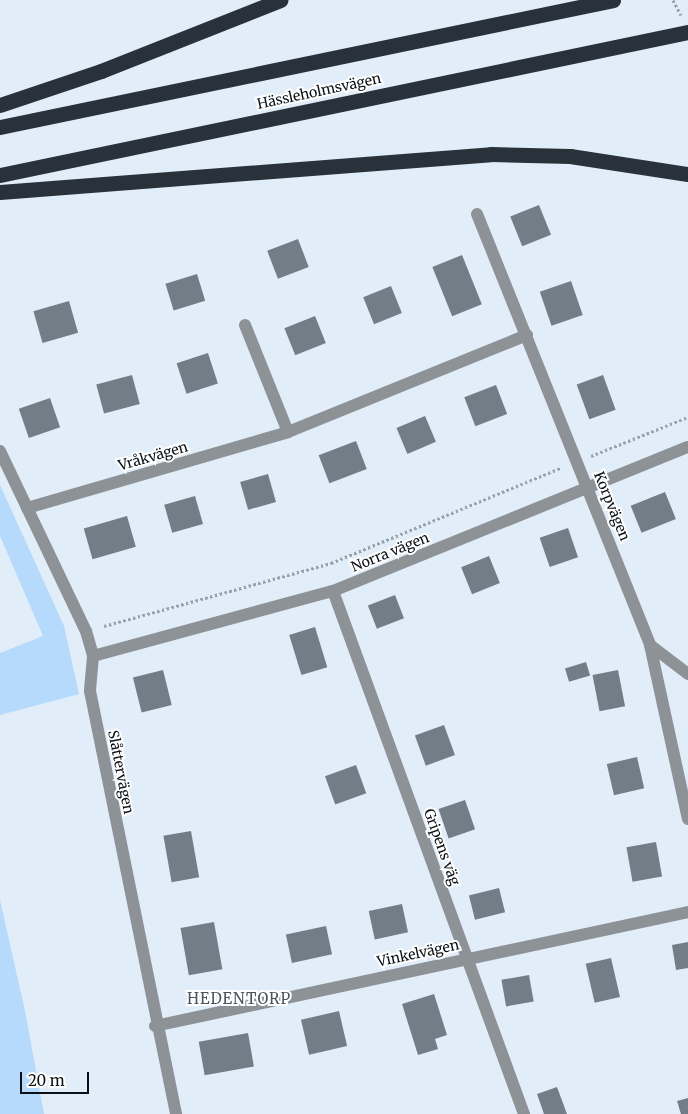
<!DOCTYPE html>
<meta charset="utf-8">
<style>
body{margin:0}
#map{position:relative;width:688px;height:1114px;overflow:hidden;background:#e1edf8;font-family:Merriweather,serif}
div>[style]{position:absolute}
.green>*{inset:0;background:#b6dafc}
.building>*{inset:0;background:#737d87;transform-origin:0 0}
.path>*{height:3px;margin-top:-1.5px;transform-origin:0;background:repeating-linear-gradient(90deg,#98a2aa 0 2.5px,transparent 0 5px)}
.minor>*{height:12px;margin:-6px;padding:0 6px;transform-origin:6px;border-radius:6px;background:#8d9297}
.motorway>*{height:15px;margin:-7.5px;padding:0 7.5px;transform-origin:7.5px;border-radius:7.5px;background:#29323a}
span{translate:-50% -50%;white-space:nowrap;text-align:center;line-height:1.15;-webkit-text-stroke:4px #fff;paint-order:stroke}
.street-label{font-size:14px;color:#0c1014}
.neighbourhood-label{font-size:15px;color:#4a545d;letter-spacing:1px}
.scale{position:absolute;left:20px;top:1072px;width:69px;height:22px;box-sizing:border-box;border:2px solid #0c1014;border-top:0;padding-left:6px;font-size:15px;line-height:18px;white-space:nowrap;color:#0c1014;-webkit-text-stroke:4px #fff;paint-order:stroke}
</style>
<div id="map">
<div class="green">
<i style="clip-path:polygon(0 485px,64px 626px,79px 694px,0 715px,0 653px,43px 636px,0 536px)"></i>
<i style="clip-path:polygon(0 900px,25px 1011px,44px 1114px,0 1114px)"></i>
</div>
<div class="building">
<i style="left:539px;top:205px;width:32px;height:31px;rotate:68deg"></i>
<i style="left:298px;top:239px;width:30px;height:33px;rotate:69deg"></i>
<i style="left:462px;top:255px;width:53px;height:32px;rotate:68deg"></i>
<i style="left:197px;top:274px;width:28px;height:33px;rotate:73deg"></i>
<i style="left:571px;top:281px;width:36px;height:33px;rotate:71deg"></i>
<i style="left:391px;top:286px;width:29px;height:30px;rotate:68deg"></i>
<i style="left:69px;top:301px;width:33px;height:37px;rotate:74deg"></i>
<i style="left:315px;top:316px;width:29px;height:33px;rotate:68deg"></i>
<i style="left:208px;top:353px;width:32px;height:33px;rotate:72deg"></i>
<i style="left:132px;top:375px;width:30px;height:37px;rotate:75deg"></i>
<i style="left:603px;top:375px;width:37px;height:28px;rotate:70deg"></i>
<i style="left:496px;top:385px;width:31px;height:34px;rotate:69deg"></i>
<i style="left:50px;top:398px;width:31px;height:33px;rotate:71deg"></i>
<i style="left:425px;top:416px;width:28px;height:31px;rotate:67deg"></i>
<i style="left:356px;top:441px;width:30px;height:40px;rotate:69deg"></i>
<i style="left:268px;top:474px;width:29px;height:29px;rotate:74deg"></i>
<i style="left:665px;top:492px;width:29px;height:37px;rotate:68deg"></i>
<i style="left:195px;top:496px;width:29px;height:32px;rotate:74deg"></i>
<i style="left:127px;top:516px;width:32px;height:45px;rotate:74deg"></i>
<i style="left:568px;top:528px;width:31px;height:30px;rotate:71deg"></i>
<i style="left:489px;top:556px;width:29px;height:30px;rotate:68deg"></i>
<i style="left:395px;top:595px;width:25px;height:29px;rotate:69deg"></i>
<i style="left:315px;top:627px;width:42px;height:27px;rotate:73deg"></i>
<i style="left:586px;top:662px;width:14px;height:22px;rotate:73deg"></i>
<i style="left:163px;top:670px;width:36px;height:31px;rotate:76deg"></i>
<i style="left:618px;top:670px;width:37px;height:26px;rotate:79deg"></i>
<i style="left:444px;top:725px;width:32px;height:31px;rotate:70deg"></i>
<i style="left:637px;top:757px;width:32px;height:31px;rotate:77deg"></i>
<i style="left:356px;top:765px;width:30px;height:33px;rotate:70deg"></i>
<i style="left:465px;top:800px;width:31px;height:28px;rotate:71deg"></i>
<i style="left:191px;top:831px;width:47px;height:28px;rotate:80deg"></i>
<i style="left:656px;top:842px;width:35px;height:30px;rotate:80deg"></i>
<i style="left:499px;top:888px;width:25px;height:31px;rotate:76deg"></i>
<i style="left:402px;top:904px;width:29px;height:34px;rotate:78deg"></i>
<i style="left:214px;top:922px;width:48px;height:34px;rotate:80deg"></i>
<i style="left:326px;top:926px;width:29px;height:41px;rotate:78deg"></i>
<i style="clip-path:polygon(688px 942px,688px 968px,676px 970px,672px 945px)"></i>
<i style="left:611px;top:958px;width:40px;height:26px;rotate:77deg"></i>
<i style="left:529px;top:975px;width:27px;height:28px;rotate:80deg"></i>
<i style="clip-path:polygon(434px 994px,447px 1035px,435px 1039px,438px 1049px,418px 1055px,402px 1004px)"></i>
<i style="left:339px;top:1011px;width:36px;height:39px;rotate:77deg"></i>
<i style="left:248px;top:1033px;width:34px;height:50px;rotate:80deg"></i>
<i style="clip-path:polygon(557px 1087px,567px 1114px,544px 1114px,537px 1094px)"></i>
<i style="clip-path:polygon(688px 1098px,688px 1114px,681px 1114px,677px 1101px)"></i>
</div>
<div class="path">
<i style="left:673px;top:0;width:17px;rotate:62deg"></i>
<i style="left:591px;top:456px;width:105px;rotate:-21.9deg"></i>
<i style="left:104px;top:626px;width:236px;rotate:-15.5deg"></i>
<i style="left:331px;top:563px;width:248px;rotate:-22.5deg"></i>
</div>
<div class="minor">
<i style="left:477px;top:214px;width:464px;rotate:68.1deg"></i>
<i style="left:650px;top:645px;width:178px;rotate:77.7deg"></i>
<i style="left:245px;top:325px;width:115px;rotate:68.1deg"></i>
<i style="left:0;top:451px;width:199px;rotate:64.5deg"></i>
<i style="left:86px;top:631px;width:26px;rotate:74deg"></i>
<i style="left:93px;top:656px;width:35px;rotate:95deg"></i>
<i style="left:90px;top:691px;width:432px;rotate:78.5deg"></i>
<i style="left:27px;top:508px;width:272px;rotate:-16.2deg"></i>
<i style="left:288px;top:432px;width:258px;rotate:-22.1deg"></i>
<i style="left:333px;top:591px;width:557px;rotate:69.94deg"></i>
<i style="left:650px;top:645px;width:48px;rotate:37.3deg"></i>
<i style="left:93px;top:656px;width:249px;rotate:-15.2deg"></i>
<i style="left:333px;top:591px;width:383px;rotate:-22.1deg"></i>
<i style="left:155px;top:1026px;width:545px;rotate:-12.07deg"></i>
</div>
<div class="motorway">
<i style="left:0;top:105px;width:107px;rotate:-18.6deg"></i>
<i style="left:101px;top:71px;width:193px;rotate:-21.6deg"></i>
<i style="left:0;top:127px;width:626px;rotate:-11.7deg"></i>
<i style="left:0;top:175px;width:703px;rotate:-11.74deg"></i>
<i style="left:0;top:192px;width:492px;rotate:-4.4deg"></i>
<i style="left:491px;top:154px;width:79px;rotate:1.5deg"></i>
<i style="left:570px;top:156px;width:119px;rotate:8.7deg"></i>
</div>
<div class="street-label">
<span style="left:319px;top:91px;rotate:-12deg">Hässleholmsvägen</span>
<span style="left:153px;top:456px;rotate:-16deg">Vråkvägen</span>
<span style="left:612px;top:506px;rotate:68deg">Korpvägen</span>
<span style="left:390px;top:552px;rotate:-22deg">Norra vägen</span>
<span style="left:121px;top:772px;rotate:79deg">Slåttervägen</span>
<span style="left:442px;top:847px;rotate:70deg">Gripens väg</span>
<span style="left:418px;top:953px;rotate:-12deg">Vinkelvägen</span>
</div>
<div class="neighbourhood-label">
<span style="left:239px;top:999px">HEDENTORP</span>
</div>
<div class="scale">20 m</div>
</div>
